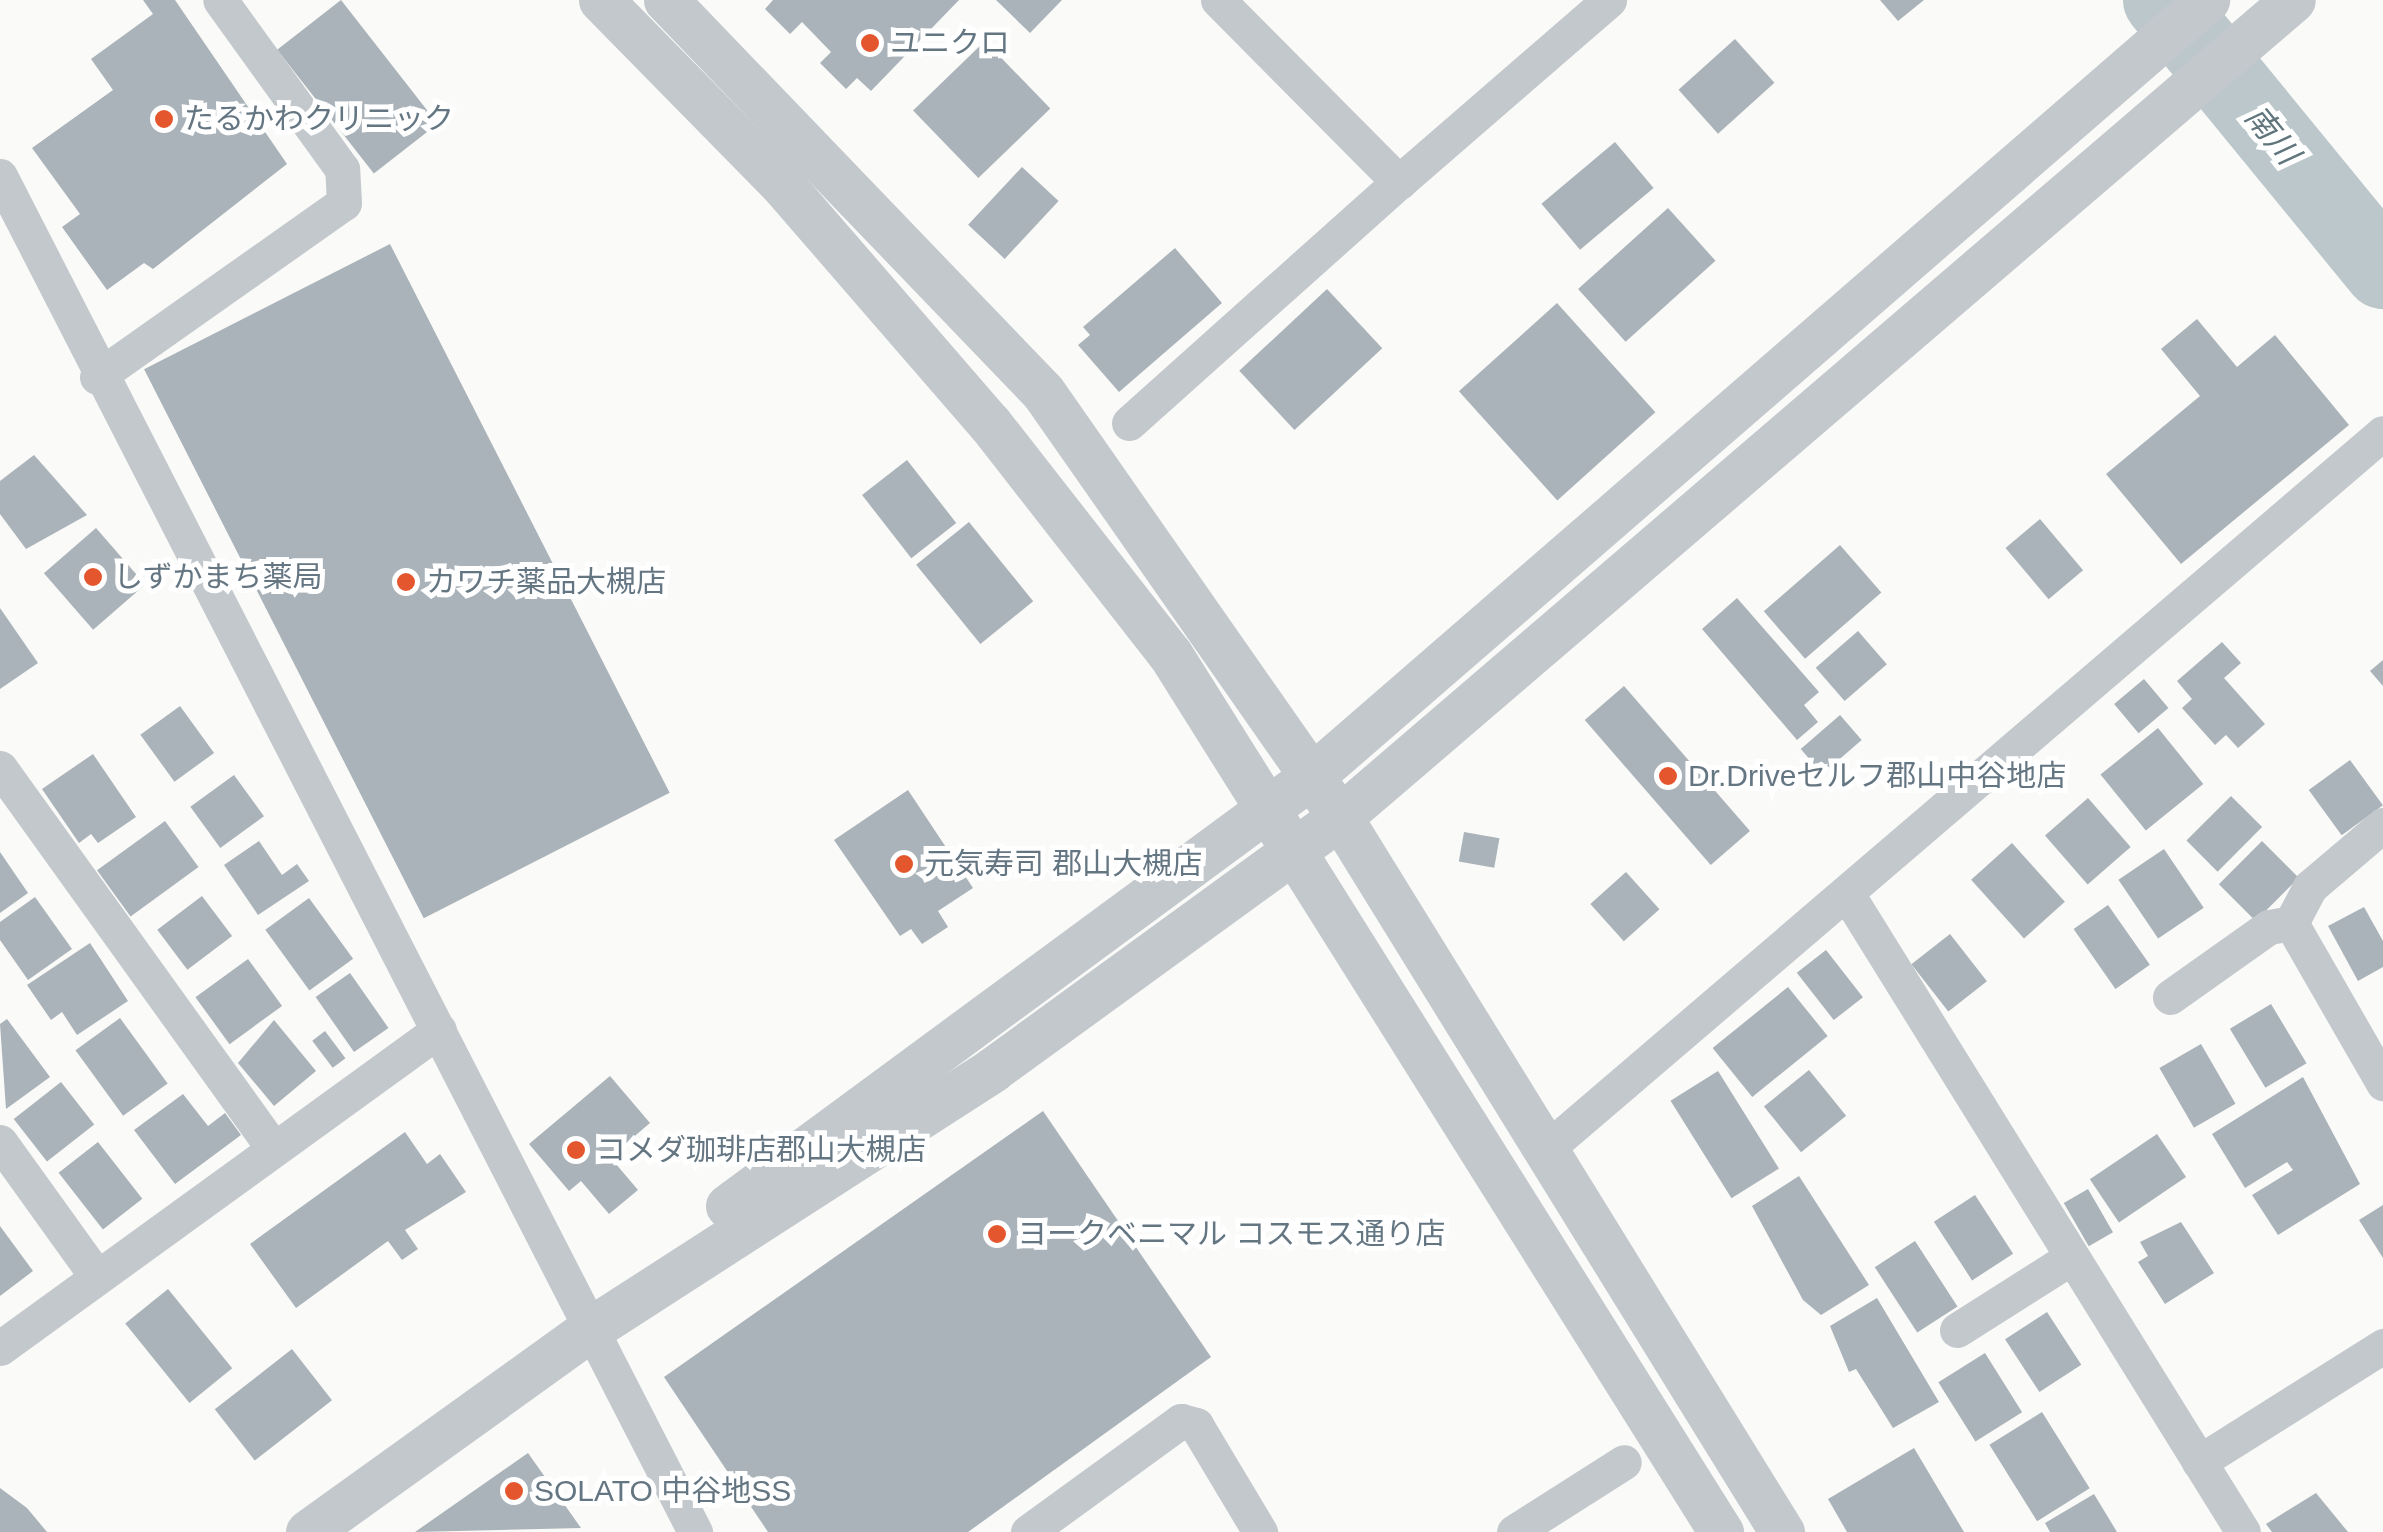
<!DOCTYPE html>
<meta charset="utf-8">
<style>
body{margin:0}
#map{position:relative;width:2383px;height:1532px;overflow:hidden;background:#fafaf8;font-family:Arial,"Noto Sans JP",sans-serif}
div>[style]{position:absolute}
.river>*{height:78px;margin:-39px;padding:0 39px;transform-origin:39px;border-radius:39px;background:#bbc7cb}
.building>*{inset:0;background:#aab3b9;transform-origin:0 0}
.minor>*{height:35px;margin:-17.5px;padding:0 17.5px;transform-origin:17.5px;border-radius:17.5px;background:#c3c8cc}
.tertiary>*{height:45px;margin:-22.5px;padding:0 22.5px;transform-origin:22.5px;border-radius:22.5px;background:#c3c8cc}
.dots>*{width:28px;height:28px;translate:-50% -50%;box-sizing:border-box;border:5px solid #fff;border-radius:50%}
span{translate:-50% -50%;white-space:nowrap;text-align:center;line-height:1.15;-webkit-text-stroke:10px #fff;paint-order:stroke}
.poi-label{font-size:30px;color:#657683}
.left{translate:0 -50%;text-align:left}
.water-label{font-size:32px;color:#60757c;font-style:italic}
</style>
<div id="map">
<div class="river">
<i style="left:2162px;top:0;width:349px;rotate:50.7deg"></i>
</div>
<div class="building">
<i style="clip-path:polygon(143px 0,175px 0,287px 164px,153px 269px,144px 263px,107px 290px,62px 227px,80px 214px,32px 148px,113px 90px,91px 59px,153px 14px)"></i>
<i style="left:341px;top:0;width:157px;height:81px;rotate:52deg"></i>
<i style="clip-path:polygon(773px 0,959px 0,871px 91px,857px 78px,846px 89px,820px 63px,831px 52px,802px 22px,790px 34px,765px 9px)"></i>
<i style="clip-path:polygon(996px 0,1062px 0,1030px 33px)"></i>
<i style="clip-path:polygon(1880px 0,1924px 0,1898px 21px)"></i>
<i style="left:1735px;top:39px;width:59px;height:76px;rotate:48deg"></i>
<i style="left:985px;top:41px;width:94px;height:100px;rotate:46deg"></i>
<i style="left:1615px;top:142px;width:60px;height:96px;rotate:50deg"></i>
<i style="left:1022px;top:167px;width:50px;height:79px;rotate:43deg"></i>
<i style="left:1668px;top:208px;width:71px;height:121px;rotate:48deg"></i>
<i style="left:390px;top:244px;width:616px;height:276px;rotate:63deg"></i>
<i style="clip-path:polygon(1175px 248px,1222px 303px,1119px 392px,1078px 345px,1090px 335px,1083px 327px)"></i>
<i style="left:1327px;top:289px;width:81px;height:120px;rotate:47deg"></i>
<i style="left:1557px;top:303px;width:147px;height:132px;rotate:48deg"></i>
<i style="clip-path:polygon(2197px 319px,2237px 367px,2275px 335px,2349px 425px,2181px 564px,2106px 474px,2200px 396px,2161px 349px)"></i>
<i style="clip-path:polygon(34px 455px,87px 515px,26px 549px,0 514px,0 481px)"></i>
<i style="left:907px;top:460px;width:80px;height:57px;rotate:52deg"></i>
<i style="left:2040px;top:519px;width:67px;height:45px;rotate:50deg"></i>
<i style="left:969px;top:522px;width:102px;height:68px;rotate:51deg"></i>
<i style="left:96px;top:528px;width:75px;height:69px;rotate:49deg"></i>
<i style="left:1840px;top:545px;width:63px;height:101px;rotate:49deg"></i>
<i style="clip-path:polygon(1737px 598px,1819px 692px,1804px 705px,1818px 722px,1797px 740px,1702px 629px)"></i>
<i style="clip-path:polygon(0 608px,38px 663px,0 689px)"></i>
<i style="left:1858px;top:631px;width:44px;height:56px;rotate:49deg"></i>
<i style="clip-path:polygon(2222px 642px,2241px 663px,2224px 678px,2265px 724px,2238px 748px,2226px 735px,2215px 745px,2182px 708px,2192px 699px,2177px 681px)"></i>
<i style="clip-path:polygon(2383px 660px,2383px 686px,2370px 671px)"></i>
<i style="left:2144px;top:679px;width:38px;height:39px;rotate:50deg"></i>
<i style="left:1624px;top:686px;width:192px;height:52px;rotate:49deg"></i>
<i style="left:180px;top:706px;width:58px;height:49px;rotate:54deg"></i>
<i style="left:1840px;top:715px;width:33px;height:52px;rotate:49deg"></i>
<i style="left:2158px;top:728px;width:72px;height:74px;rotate:51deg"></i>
<i style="clip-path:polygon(93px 754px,136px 817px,98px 843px,91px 834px,79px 843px,42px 789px)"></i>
<i style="left:2350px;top:760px;width:56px;height:51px;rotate:54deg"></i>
<i style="left:234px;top:775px;width:51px;height:54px;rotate:54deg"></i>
<i style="clip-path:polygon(908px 790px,973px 888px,938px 911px,948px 927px,922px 944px,911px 929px,900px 936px,834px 840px)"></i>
<i style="left:2231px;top:796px;width:44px;height:63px;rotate:45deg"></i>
<i style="left:2088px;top:798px;width:65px;height:57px;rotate:49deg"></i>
<i style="left:165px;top:821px;width:57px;height:84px;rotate:54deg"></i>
<i style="left:1464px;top:832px;width:36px;height:30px;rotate:10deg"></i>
<i style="clip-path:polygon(259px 841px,282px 875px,297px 864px,309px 881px,258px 915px,224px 865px)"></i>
<i style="left:2262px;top:841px;width:52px;height:61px;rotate:45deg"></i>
<i style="left:2012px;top:843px;width:79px;height:55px;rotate:48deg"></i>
<i style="left:2164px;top:849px;width:71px;height:55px;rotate:56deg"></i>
<i style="clip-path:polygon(0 852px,28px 893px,0 913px)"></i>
<i style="left:1626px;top:872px;width:50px;height:48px;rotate:48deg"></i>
<i style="left:202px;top:896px;width:50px;height:56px;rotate:53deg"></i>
<i style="clip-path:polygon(35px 897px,72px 949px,28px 980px,0 940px,0 922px)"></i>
<i style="left:309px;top:898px;width:75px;height:54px;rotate:54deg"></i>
<i style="left:2108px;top:905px;width:73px;height:42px;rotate:55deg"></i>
<i style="clip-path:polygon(2364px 907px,2383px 941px,2383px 967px,2358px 981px,2328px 926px)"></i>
<i style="left:1950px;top:934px;width:60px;height:49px;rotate:52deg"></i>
<i style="clip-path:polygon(90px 943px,128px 1001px,77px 1035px,62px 1012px,51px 1020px,27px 985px)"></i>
<i style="left:1826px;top:950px;width:60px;height:37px;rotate:52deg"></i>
<i style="left:248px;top:959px;width:58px;height:65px;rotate:54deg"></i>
<i style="left:350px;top:973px;width:67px;height:42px;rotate:55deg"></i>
<i style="left:1788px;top:987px;width:63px;height:97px;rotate:51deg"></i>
<i style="left:2271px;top:1004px;width:69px;height:48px;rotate:59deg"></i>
<i style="left:120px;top:1018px;width:81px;height:55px;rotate:54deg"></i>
<i style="clip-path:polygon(7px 1019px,50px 1077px,6px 1109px,0 1024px)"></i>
<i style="clip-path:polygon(274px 1020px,316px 1071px,274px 1106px,238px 1063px)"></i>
<i style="left:325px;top:1031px;width:34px;height:16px;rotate:53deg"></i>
<i style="left:2201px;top:1044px;width:69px;height:48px;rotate:60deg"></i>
<i style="left:1809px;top:1070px;width:59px;height:58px;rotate:51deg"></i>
<i style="left:1718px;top:1071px;width:115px;height:56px;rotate:58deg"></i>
<i style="clip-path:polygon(610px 1076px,650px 1123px,610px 1157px,638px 1190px,609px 1214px,581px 1181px,569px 1191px,529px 1144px)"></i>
<i style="clip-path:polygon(2303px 1077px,2360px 1184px,2278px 1235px,2252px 1195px,2293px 1170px,2287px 1162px,2245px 1188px,2212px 1134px)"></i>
<i style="left:61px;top:1082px;width:54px;height:60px;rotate:52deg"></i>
<i style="clip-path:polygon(183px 1094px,208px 1126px,225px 1113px,241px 1135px,175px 1184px,134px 1130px)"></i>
<i style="clip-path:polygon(1043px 1111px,1211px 1357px,968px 1532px,768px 1532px,664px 1377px)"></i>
<i style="clip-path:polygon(405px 1132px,427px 1164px,440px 1154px,466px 1192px,405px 1230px,418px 1249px,402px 1260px,388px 1241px,296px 1308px,250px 1244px)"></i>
<i style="left:2157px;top:1134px;width:52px;height:81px;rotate:56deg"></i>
<i style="left:98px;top:1142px;width:72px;height:50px;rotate:52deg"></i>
<i style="clip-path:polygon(1799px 1176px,1869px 1285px,1821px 1315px,1803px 1300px,1752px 1206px)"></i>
<i style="left:2088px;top:1189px;width:50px;height:28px;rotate:60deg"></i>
<i style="left:1975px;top:1195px;width:70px;height:49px;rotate:57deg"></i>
<i style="clip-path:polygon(2383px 1205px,2383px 1258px,2359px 1220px)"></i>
<i style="clip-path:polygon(2181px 1222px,2214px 1273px,2165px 1304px,2138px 1262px,2148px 1256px,2140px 1242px)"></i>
<i style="clip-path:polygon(0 1226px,33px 1271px,0 1296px)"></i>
<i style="left:1915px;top:1241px;width:78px;height:48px;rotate:57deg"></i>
<i style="left:168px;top:1289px;width:102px;height:55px;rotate:51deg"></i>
<i style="clip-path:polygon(1877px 1298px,1939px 1402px,1893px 1428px,1856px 1369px,1849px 1372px,1830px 1326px)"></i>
<i style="left:2047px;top:1312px;width:63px;height:50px;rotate:57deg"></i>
<i style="left:292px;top:1349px;width:65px;height:98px;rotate:52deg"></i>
<i style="left:1985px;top:1353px;width:70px;height:55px;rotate:58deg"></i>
<i style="left:2042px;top:1412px;width:90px;height:62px;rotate:58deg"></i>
<i style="clip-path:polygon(1914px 1448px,1964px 1532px,1847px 1532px,1828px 1499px)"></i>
<i style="clip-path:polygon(528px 1453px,581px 1528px,415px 1532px)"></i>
<i style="clip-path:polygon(0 1488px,27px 1508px,47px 1532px,0 1532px)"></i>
<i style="clip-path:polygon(2316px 1493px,2348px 1532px,2272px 1532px,2266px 1524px)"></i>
<i style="clip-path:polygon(2094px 1494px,2117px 1532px,2050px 1532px,2045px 1523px)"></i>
</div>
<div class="minor">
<i style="left:1218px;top:0;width:257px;rotate:45.2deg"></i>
<i style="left:1399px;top:182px;width:278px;rotate:-40.9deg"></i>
<i style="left:0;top:176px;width:1524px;rotate:62.86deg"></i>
<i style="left:97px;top:377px;width:302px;rotate:-35.2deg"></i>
<i style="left:344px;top:203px;width:34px;rotate:-93deg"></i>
<i style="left:342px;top:169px;width:208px;rotate:-125.8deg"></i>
<i style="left:1129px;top:423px;width:362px;rotate:-41.8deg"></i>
<i style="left:0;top:768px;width:469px;rotate:54.3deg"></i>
<i style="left:2383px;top:825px;width:96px;rotate:139.7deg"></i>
<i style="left:2310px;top:887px;width:41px;rotate:117.8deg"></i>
<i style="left:2291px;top:923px;width:185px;rotate:60.1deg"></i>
<i style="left:1849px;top:897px;width:747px;rotate:58.18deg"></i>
<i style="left:2170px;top:997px;width:121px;rotate:-35.3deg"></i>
<i style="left:2269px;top:927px;width:22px;rotate:-10deg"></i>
<i style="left:0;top:1142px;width:166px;rotate:54.3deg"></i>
<i style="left:1544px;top:1151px;width:1104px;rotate:-40.56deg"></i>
<i style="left:1957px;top:1330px;width:136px;rotate:-32.4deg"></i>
<i style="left:0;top:1348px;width:542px;rotate:-35.92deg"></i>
<i style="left:2199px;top:1462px;width:218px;rotate:-32.2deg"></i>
<i style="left:1028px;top:1532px;width:189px;rotate:-36deg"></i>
<i style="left:1181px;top:1421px;width:16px;rotate:15deg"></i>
<i style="left:1196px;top:1425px;width:125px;rotate:59.1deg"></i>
<i style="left:1514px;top:1532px;width:130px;rotate:-32.5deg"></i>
</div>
<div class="tertiary">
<i style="left:601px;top:0;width:257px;rotate:45.5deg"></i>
<i style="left:781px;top:183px;width:319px;rotate:49.1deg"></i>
<i style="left:990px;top:424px;width:292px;rotate:52deg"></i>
<i style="left:1170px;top:654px;width:1037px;rotate:57.89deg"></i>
<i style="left:666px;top:0;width:544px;rotate:46.12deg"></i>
<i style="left:1043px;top:392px;width:518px;rotate:55.05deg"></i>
<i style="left:1340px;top:817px;width:841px;rotate:58.28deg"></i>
<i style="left:728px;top:1206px;width:725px;rotate:-36.36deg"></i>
<i style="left:1312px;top:776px;width:1185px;rotate:-40.93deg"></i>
<i style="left:308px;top:1532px;width:346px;rotate:-35.7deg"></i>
<i style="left:589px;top:1330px;width:480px;rotate:-32.8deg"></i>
<i style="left:992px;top:1070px;width:430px;rotate:-36deg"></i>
<i style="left:1340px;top:817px;width:1255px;rotate:-40.61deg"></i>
</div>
<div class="dots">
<i style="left:870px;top:43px;background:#e4572e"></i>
<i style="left:164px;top:119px;background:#e4572e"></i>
<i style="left:93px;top:577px;background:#e4572e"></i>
<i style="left:406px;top:582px;background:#e4572e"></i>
<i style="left:1668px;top:776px;background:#e4572e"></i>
<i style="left:904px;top:864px;background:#e4572e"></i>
<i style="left:576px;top:1150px;background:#e4572e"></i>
<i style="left:997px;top:1234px;background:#e4572e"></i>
<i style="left:514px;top:1491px;background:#e4572e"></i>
</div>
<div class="poi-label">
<span class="left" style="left:890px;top:43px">ユニクロ</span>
<span class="left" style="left:184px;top:119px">たるかわクリニック</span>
<span class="left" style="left:113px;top:577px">しずかまち薬局</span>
<span class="left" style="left:426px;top:582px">カワチ薬品大槻店</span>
<span class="left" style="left:1688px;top:776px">Dr.Driveセルフ郡山中谷地店</span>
<span class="left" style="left:924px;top:864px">元気寿司 郡山大槻店</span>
<span class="left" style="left:596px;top:1150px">コメダ珈琲店郡山大槻店</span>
<span class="left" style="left:1017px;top:1234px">ヨークベニマル コスモス通り店</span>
<span class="left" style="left:534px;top:1491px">SOLATO 中谷地SS</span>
</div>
<div class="water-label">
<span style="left:2272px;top:135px;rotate:51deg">南川</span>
</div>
</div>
